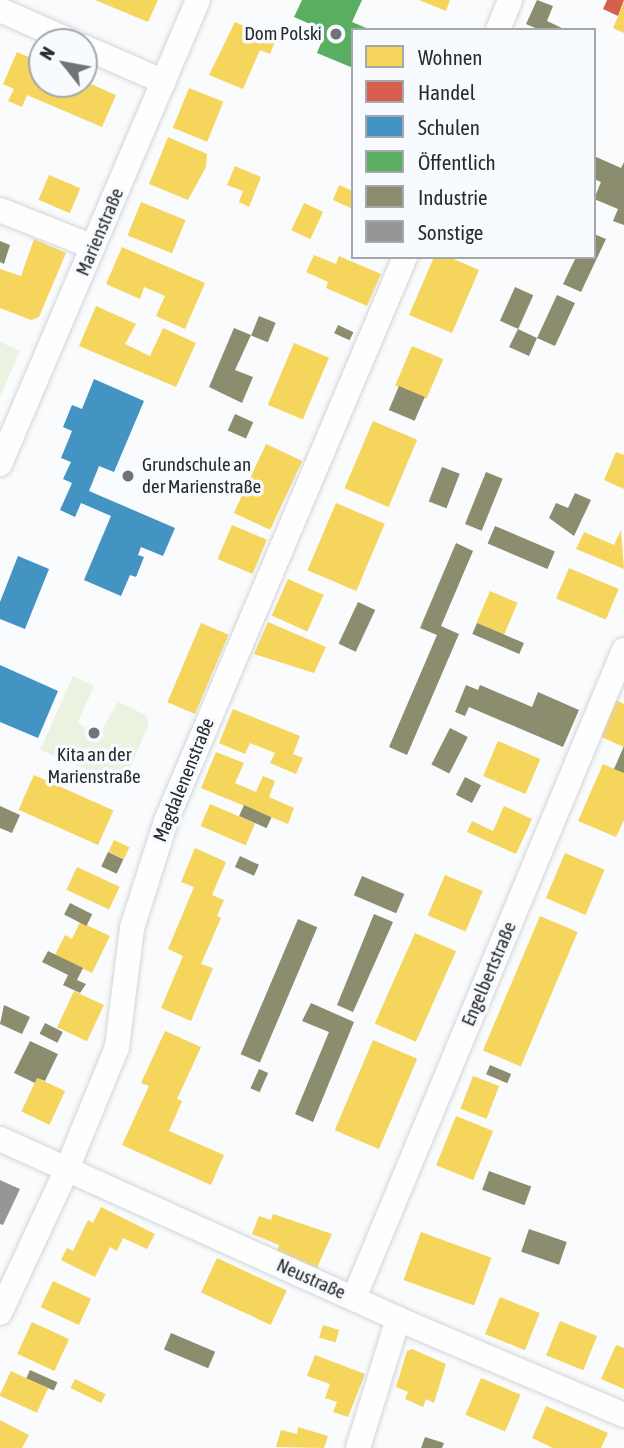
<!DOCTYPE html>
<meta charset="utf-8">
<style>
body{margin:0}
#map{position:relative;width:624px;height:1448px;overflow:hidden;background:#f9fbfd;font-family:"Asap Condensed",sans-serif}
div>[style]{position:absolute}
.green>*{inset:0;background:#ebf2e0}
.homes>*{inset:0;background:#f6d55c;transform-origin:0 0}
.shops>*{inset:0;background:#d6604d}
.schools>*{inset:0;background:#4393c3}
.public>*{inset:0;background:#5aae61}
.industry>*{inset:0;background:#8c8c6e;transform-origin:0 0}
.building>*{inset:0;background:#979697}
.roads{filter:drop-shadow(0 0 2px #d3d5d7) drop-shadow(0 0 2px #d3d5d7)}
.minor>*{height:24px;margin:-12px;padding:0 12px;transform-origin:12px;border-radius:12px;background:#fefeff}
.dots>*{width:19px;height:19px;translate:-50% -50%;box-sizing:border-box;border:4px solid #f7faff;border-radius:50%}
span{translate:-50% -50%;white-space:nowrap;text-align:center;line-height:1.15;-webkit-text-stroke:7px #f7faff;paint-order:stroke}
.poi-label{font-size:19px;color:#292a2e}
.right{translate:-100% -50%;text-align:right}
.left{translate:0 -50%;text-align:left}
.street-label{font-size:19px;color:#292a2e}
.legend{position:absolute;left:351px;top:28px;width:245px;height:231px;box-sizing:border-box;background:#f7faff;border:2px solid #a5a7ab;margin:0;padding:9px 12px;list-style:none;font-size:21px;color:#292a2e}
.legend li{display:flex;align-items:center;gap:14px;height:35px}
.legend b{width:35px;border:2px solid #a5a7ab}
.north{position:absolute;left:28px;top:28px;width:70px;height:70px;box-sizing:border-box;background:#f7faff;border:2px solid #a5a7ab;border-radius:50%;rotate:301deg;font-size:19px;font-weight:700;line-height:28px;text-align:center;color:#292a2e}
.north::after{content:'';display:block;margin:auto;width:24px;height:32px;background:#727376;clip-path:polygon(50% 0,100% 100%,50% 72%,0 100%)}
</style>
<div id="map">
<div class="green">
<i style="clip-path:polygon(0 342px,20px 351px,0 396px)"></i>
<i style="clip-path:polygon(73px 676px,94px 686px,78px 722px,93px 735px,98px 736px,118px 702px,146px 715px,149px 723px,123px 785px,40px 750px)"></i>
</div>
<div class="homes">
<i style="clip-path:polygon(95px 0,158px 0,148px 22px)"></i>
<i style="clip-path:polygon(419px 0,450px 0,446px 11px)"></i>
<i style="clip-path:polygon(624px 2px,624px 33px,613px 28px)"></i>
<i style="clip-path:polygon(235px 22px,276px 39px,270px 54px,260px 50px,243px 89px,209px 75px)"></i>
<i style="clip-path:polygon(17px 52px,42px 63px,42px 84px,84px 81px,116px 95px,102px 127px,27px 95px,22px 107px,8px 101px,14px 89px,3px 84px)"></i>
<i style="left:189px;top:88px;width:37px;height:43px;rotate:22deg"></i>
<i style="clip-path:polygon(168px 137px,207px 154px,206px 167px,188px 200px,149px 184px)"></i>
<i style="clip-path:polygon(235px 166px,261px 177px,249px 207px,239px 202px,243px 191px,227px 185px)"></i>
<i style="left:49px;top:175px;width:34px;height:27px;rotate:23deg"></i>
<i style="clip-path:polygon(339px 185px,353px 191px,353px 209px,333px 200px)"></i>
<i style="left:141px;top:202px;width:48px;height:36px;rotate:22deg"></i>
<i style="left:304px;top:203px;width:21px;height:30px;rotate:25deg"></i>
<i style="clip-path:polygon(34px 239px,66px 253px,39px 317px,31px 320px,0 308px,0 269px,21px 276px)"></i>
<i style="clip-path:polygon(122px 247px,205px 283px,185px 329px,156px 316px,165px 296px,144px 287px,140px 299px,106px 284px)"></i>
<i style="clip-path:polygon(314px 255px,336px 264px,339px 256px,381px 274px,367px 306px,326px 288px,328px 282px,306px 272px)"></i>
<i style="clip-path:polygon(434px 257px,449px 257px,479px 270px,452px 333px,409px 315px)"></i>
<i style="clip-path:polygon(96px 306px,136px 324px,125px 344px,150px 356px,163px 328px,196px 343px,176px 387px,79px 346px)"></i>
<i style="left:294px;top:343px;width:38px;height:67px;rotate:23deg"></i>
<i style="left:412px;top:346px;width:34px;height:43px;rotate:23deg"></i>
<i style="left:373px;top:421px;width:48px;height:73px;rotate:23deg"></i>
<i style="left:266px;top:444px;width:40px;height:76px;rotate:25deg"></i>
<i style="clip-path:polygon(616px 452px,624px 455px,624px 489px,604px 480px)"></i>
<i style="left:336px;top:503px;width:53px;height:73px;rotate:23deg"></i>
<i style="left:232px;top:525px;width:38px;height:37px;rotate:23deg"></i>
<i style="clip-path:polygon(621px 530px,624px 569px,576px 549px,584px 532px,614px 545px)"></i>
<i style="left:569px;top:568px;width:54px;height:33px;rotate:23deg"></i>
<i style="left:288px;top:579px;width:39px;height:40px;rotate:24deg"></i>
<i style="left:490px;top:591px;width:30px;height:35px;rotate:23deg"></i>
<i style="clip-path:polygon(268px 622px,326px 647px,314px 673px,254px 654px)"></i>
<i style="left:201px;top:623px;width:30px;height:86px;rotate:23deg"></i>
<i style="clip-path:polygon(613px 699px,624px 704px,624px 747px,597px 735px)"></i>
<i style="clip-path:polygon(233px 709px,300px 736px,293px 754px,303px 758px,296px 774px,270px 763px,275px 753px,250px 743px,245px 754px,219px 743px)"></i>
<i style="left:498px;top:741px;width:46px;height:38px;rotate:23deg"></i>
<i style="clip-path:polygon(216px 752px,244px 763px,235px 783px,256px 792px,263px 776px,275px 781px,269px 797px,294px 808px,288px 824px,201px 788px)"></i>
<i style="clip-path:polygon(603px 764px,624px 773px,624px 820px,616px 837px,578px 821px)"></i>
<i style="left:34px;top:775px;width:87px;height:38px;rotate:24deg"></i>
<i style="left:210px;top:804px;width:49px;height:24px;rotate:23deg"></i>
<i style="clip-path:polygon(504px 806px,532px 819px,516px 854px,467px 832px,472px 821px,493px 831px)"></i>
<i style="left:114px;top:840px;width:17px;height:13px;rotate:25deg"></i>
<i style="clip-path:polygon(195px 848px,226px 862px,212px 895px,224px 900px,217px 916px,221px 918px,201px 964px,213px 968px,191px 1021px,161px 1008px,183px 956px,168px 949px,194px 887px,181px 882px)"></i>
<i style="left:565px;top:853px;width:43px;height:49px;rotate:23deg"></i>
<i style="left:77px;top:867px;width:47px;height:25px;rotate:25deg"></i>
<i style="left:445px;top:875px;width:41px;height:44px;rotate:23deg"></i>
<i style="left:540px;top:916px;width:41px;height:146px;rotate:23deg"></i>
<i style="clip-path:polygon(80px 922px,110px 936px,92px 973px,55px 955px,65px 935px,72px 939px)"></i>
<i style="left:415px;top:933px;width:45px;height:99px;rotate:24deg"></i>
<i style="left:74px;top:991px;width:33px;height:40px;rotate:25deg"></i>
<i style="clip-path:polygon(165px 1031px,201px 1047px,177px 1099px,182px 1101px,169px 1131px,224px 1155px,211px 1185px,122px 1145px,149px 1086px,141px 1083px)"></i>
<i style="left:373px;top:1040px;width:48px;height:98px;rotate:23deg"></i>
<i style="left:473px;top:1076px;width:28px;height:35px;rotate:21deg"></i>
<i style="left:37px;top:1078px;width:31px;height:37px;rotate:25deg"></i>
<i style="left:456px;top:1116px;width:40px;height:53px;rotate:22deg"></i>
<i style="clip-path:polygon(101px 1207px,155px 1234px,147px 1249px,123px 1238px,117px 1251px,110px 1247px,95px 1277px,61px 1260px,67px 1248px,73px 1251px,88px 1220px,93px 1223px)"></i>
<i style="clip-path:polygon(273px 1214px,332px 1234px,317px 1268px,277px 1251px,279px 1245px,252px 1234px,259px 1216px,271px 1220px)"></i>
<i style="left:421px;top:1232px;width:75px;height:51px;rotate:20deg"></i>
<i style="left:217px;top:1258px;width:77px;height:38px;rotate:25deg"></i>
<i style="left:53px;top:1281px;width:42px;height:29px;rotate:25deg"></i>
<i style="left:500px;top:1297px;width:43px;height:40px;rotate:22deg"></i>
<i style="left:560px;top:1321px;width:40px;height:37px;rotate:22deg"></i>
<i style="left:32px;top:1322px;width:41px;height:35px;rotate:25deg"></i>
<i style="left:323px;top:1325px;width:17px;height:13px;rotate:17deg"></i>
<i style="clip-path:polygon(616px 1345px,624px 1348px,624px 1389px,601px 1379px)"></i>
<i style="clip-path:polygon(412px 1349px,446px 1364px,434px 1403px,426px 1399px,423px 1407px,405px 1399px,408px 1392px,396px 1387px,407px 1351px)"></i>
<i style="clip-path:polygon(315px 1355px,365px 1374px,348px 1417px,333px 1412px,337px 1402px,325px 1398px,330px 1384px,307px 1376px)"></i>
<i style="left:11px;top:1371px;width:41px;height:27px;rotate:25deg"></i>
<i style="left:481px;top:1378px;width:43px;height:40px;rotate:23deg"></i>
<i style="left:75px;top:1379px;width:34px;height:10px;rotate:26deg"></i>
<i style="clip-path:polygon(546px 1406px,608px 1433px,601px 1448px,553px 1448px,532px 1438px)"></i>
<i style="clip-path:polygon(0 1420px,29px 1435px,22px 1448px,0 1448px)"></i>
<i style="clip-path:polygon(298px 1427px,328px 1436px,324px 1448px,276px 1447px,281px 1430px,297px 1434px)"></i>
</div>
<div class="shops">
<i style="clip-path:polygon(607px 0,624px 0,618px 16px,603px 9px)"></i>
</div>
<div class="schools">
<i style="clip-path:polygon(94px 379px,144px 401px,114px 472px,99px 466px,89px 491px,175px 528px,163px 556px,141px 547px,138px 555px,144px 557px,136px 577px,130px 575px,121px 596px,84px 580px,111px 516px,81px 503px,75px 517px,60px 510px,72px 483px,63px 479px,71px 462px,61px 458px,72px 431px,63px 427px,72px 405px,82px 409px)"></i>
<i style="clip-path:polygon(18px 556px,49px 569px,25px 629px,0 619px,0 602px)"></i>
<i style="clip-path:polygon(0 665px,58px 691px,38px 738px,0 722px)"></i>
</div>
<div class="public">
<i style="clip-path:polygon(302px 0,362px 0,352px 22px,371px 30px,353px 30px,353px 68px,317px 53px,324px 36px,315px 32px,317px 27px,294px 17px)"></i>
</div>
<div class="industry">
<i style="clip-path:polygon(537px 0,553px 6px,547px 21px,566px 30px,540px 30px,526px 24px)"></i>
<i style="clip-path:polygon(594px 156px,621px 168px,624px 162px,624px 225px,613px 221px,618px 209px,594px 199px,601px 182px,594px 179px)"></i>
<i style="clip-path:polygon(594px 234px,606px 239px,581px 292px,563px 284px,576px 257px,594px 257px)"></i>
<i style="clip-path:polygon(0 241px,10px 245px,4px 264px,0 262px)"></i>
<i style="left:515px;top:287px;width:20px;height:37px;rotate:24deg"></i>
<i style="clip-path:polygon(557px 295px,575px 303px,555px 346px,537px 338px,529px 356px,509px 347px,518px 329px,537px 338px)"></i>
<i style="left:259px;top:316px;width:18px;height:21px;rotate:22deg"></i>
<i style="left:338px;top:325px;width:17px;height:9px;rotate:25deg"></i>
<i style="clip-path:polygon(234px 328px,251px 335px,235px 370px,253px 377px,242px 403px,209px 387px)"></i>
<i style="left:399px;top:386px;width:28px;height:26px;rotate:23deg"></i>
<i style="left:235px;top:414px;width:20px;height:18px;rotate:24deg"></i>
<i style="left:442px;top:467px;width:19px;height:37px;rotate:21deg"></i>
<i style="left:486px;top:472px;width:18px;height:56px;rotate:22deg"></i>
<i style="clip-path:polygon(575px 493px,591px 500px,574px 536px,549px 518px,556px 503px,568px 508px)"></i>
<i style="left:495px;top:526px;width:65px;height:19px;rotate:23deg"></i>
<i style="clip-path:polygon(456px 543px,473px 551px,441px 626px,459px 634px,407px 755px,389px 747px,437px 635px,420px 628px)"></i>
<i style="left:358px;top:602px;width:19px;height:46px;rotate:25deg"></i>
<i style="left:477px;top:623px;width:51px;height:12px;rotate:23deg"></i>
<i style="clip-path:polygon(466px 685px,478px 690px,480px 685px,532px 707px,538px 692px,579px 710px,563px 747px,469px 707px,465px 716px,455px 712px)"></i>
<i style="left:450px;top:728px;width:20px;height:41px;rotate:27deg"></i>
<i style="clip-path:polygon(624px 746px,624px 773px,614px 769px)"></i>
<i style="left:465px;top:777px;width:18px;height:20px;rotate:27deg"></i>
<i style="left:244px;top:805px;width:30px;height:12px;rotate:24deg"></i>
<i style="clip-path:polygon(0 806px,20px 815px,12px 833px,0 828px)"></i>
<i style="left:108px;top:852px;width:17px;height:16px;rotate:25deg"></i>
<i style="left:240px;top:856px;width:21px;height:12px;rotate:25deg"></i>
<i style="left:362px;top:876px;width:46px;height:21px;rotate:23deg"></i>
<i style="left:70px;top:903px;width:25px;height:13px;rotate:27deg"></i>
<i style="clip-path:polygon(374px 914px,393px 922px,353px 1012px,337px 1005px)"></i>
<i style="left:298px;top:919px;width:21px;height:147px;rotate:23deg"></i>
<i style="clip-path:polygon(48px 951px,83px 968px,77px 980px,86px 984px,80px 993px,63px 985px,68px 975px,42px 962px)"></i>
<i style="clip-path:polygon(311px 1003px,354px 1022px,313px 1122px,295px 1114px,329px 1032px,302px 1021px)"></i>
<i style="clip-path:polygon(4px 1005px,30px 1017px,22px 1034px,0 1024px)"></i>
<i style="left:45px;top:1023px;width:20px;height:12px;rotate:27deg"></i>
<i style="clip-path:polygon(30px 1041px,58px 1054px,45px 1081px,37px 1078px,35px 1083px,14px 1073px)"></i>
<i style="left:490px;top:1065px;width:23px;height:10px;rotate:23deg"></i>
<i style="left:259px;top:1069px;width:10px;height:21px;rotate:24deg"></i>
<i style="left:489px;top:1171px;width:45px;height:20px;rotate:20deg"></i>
<i style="left:529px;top:1229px;width:40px;height:24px;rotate:19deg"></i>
<i style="left:171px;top:1333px;width:48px;height:18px;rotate:23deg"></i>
<i style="left:30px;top:1370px;width:30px;height:9px;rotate:24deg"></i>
<i style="clip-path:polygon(425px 1437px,444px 1443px,442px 1448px,421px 1448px)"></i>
</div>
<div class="building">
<i style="clip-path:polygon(0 1180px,20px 1189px,3px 1225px,0 1224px)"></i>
</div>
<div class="roads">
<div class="minor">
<i style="left:0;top:10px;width:80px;rotate:23.7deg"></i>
<i style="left:498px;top:30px;width:32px;rotate:-68deg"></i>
<i style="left:84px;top:47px;width:87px;rotate:23.6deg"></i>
<i style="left:0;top:210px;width:100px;rotate:21.7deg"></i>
<i style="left:0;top:464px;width:504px;rotate:-66.89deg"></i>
<i style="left:0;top:1139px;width:437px;rotate:24.3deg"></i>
<i style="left:398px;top:1319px;width:246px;rotate:23deg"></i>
<i style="left:354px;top:1298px;width:702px;rotate:-67.38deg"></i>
<i style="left:0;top:1313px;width:159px;rotate:-65deg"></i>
<i style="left:67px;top:1169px;width:132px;rotate:-67.7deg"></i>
<i style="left:117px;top:1047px;width:120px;rotate:-82.8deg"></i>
<i style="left:132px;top:928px;width:112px;rotate:-72.4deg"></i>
<i style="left:166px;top:821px;width:613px;rotate:-67.03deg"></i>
<i style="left:358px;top:1448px;width:135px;rotate:-72.8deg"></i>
</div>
</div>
<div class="dots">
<i style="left:336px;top:34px;background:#727376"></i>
<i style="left:128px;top:476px;background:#727376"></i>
<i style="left:94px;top:733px;background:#727376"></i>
</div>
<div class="poi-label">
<span class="right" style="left:322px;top:34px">Dom Polski</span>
<span class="left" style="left:142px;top:476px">Grundschule an<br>der Marienstraße</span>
<span style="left:94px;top:766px">Kita an der<br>Marienstraße</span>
</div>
<div class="street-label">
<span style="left:100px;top:232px;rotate:-67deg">Marienstraße</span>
<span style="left:184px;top:780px;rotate:-68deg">Magdalenenstraße</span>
<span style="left:489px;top:974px;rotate:-67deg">Engelbertstraße</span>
<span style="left:311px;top:1279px;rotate:24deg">Neustraße</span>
</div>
<ul class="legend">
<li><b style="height:19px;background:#f6d55c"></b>Wohnen</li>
<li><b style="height:19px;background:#d6604d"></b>Handel</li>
<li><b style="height:19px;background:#4393c3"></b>Schulen</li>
<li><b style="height:19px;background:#5aae61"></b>Öffentlich</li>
<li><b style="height:19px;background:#8c8c6e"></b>Industrie</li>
<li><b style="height:19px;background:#979697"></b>Sonstige</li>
</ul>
<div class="north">N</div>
</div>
